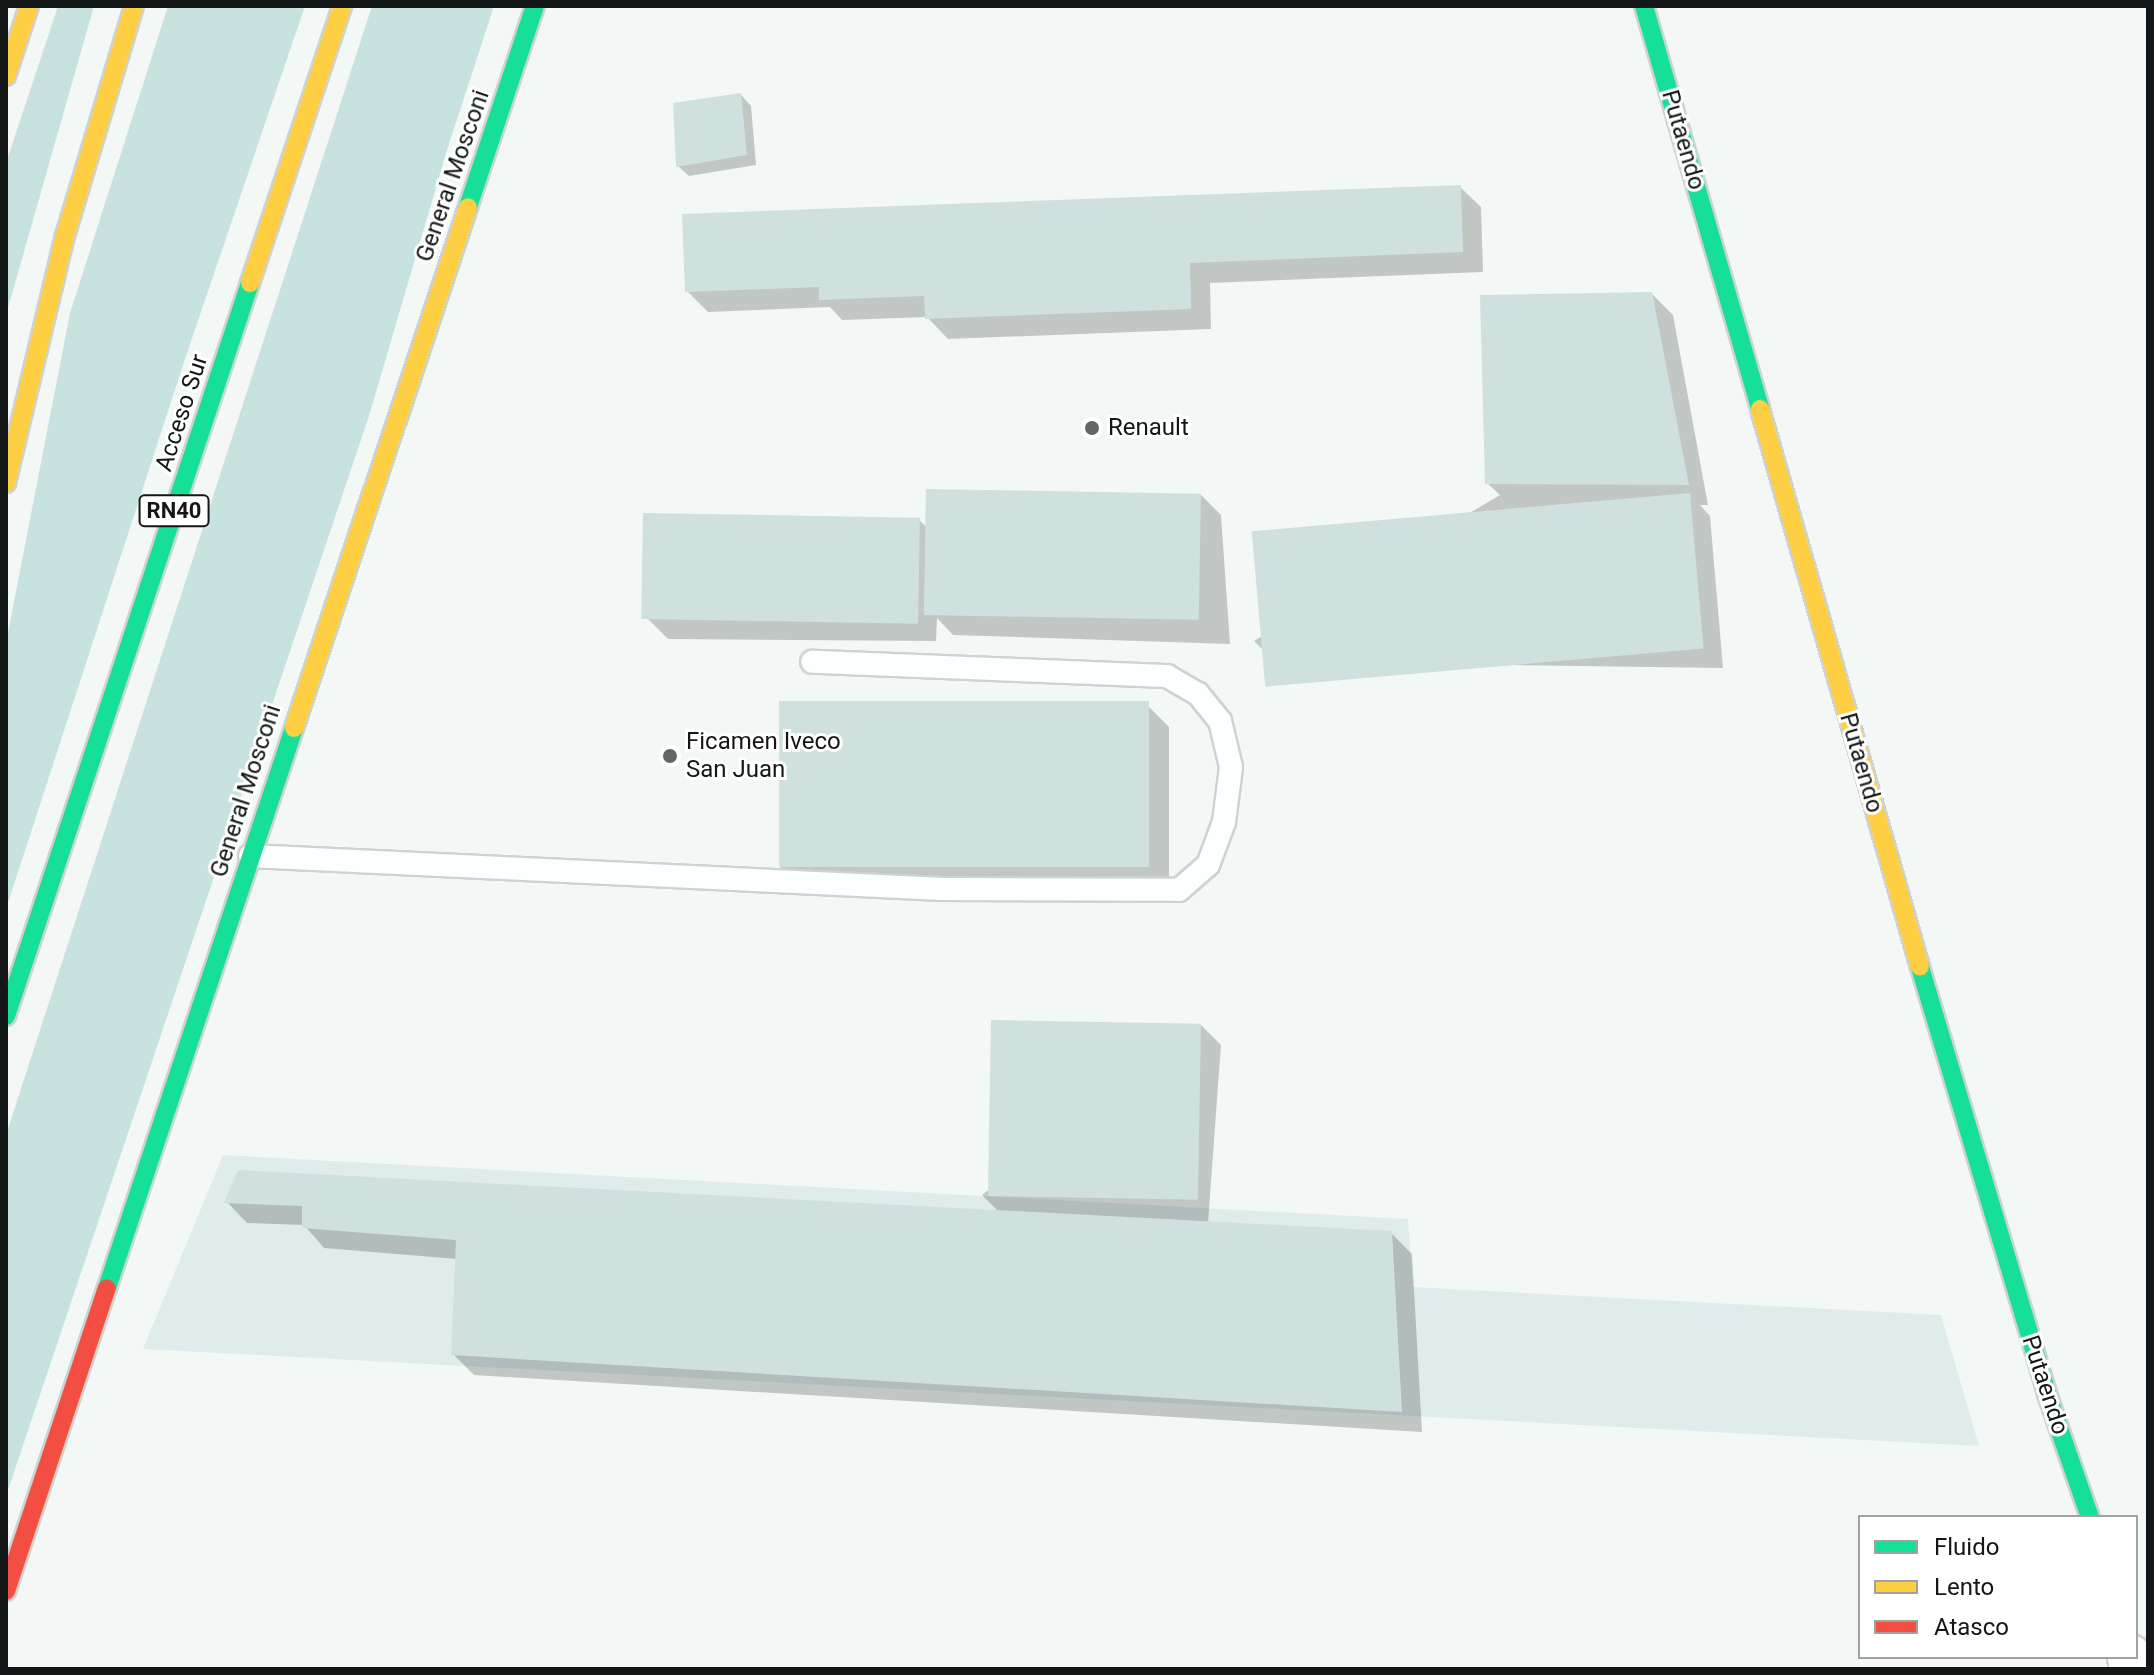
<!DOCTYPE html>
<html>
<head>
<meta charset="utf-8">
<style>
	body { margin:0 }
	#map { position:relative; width:2154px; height:1675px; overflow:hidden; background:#f3f8f7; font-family:Roboto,sans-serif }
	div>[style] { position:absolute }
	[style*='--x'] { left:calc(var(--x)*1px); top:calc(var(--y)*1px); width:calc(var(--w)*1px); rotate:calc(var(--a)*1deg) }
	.built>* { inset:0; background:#e0eceb }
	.green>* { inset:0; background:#c8e2df }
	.shadow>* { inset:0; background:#0003 }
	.building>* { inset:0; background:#d0e0de; transform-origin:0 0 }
	.roads { filter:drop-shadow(2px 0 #ced2d1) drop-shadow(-2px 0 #ced2d1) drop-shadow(0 2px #ced2d1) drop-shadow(0 -2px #ced2d1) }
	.lane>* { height:22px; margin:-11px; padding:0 11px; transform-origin:11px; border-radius:11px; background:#fdfefe }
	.street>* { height:44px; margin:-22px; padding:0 22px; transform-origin:22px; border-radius:22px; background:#fdfefe }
	.fast>* { height:18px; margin:-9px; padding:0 9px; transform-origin:9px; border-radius:9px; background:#16e098 }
	.slow>* { height:18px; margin:-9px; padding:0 9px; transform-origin:9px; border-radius:9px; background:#ffcf43 }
	.jam>* { height:18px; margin:-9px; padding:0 9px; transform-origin:9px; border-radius:9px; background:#f24e42 }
	.dots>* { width:22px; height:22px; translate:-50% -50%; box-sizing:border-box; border:4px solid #fff; border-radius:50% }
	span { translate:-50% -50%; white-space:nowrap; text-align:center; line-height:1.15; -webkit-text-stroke:6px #fff; paint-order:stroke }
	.shield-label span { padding:2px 6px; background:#fff; border:2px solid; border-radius:6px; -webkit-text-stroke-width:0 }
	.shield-label { font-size:22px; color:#141717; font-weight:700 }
	.street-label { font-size:24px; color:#141717 }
	.poi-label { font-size:24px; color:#141717 }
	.left { translate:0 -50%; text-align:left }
	.frame { position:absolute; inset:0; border:8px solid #141717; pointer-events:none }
	.legend { position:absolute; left:1858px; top:1515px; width:280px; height:144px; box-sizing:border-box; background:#fff; border:2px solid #a1a2a2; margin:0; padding:10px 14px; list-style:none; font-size:24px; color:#141717 }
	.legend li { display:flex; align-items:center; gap:16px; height:40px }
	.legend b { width:40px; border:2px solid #a1a2a2 }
</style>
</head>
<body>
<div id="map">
	<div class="built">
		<i style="clip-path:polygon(223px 1155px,1408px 1219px,1413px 1287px,1941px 1315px,1979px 1446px,143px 1349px)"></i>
	</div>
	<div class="green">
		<i style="clip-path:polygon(58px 6px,94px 6px,6px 315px,6px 163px)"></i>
		<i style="clip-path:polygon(168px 6px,305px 6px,185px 359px,6px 909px,6px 643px,70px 313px)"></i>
		<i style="clip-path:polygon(372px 6px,494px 6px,447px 150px,369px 416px,6px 1496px,6px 1135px)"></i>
	</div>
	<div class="shadow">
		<i style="clip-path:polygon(741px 95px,751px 106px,756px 165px,689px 176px,678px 166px)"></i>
		<i style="clip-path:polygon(1460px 187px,1481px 207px,1483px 272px,1210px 283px,1211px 329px,948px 339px,927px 317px,842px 320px,830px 307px,708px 312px,687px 291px)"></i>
		<i style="clip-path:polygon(1652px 294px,1673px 315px,1708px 505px,1700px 505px,1710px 516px,1723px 668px,1275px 662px,1254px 641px,1500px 495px,1487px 483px)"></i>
		<i style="clip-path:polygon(1200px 494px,1221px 515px,1230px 644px,953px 635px,937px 618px,936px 641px,668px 639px,647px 618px,919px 520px,930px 530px)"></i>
		<i style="clip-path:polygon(1148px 706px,1169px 727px,1169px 895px,800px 887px,779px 866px)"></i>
		<i style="clip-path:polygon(1200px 1024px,1221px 1045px,1208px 1223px,1391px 1233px,1412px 1254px,1422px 1432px,474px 1375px,453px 1354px,457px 1259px,324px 1248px,304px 1225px,247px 1223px,227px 1202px,999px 1212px,982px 1195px)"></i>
	</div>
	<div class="building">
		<i style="clip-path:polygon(741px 93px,747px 155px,676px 167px,673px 103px)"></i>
		<i style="clip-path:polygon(1461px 185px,1463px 252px,1190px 263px,1191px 309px,925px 319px,924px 296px,819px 300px,819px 287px,685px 292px,682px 214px)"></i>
		<i style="clip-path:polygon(1652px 292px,1689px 485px,1485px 484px,1480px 295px)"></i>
		<i style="left:926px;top:489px;width:275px;height:126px;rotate:1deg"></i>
		<i style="left:1690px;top:493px;width:156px;height:440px;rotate:85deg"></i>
		<i style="left:643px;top:513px;width:277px;height:106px;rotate:1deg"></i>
		<i style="left:779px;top:701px;width:370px;height:166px"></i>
		<i style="left:991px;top:1020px;width:210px;height:176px;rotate:1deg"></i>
		<i style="clip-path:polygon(238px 1170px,1392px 1231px,1402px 1412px,451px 1355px,456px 1240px,302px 1228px,302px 1206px,224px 1203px)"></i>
	</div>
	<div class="roads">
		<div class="lane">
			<i style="--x:250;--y:856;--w:693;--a:2.73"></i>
			<i style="--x:942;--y:889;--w:237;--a:0.2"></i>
			<i style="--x:1179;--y:890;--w:38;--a:-41"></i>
			<i style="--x:1208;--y:865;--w:46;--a:-69.6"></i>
			<i style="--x:1224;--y:822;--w:55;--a:-82.7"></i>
			<i style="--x:1231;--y:767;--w:47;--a:-103.4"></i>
			<i style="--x:1220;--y:721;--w:35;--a:-129"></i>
			<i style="--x:1198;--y:694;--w:36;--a:-150"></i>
			<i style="--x:1167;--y:676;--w:355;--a:-177.7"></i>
		</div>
		<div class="street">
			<i style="--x:2130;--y:1657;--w:12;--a:81"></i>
		</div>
		<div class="fast">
			<i style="--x:1644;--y:6;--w:419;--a:73.9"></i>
			<i style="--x:468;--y:207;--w:212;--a:-71.6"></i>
			<i style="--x:1920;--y:967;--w:442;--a:73.4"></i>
			<i style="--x:2046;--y:1391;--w:133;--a:70.8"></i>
			<i style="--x:6;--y:1016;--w:773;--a:-71.59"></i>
			<i style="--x:107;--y:1288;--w:590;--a:-71.53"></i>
		</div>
		<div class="slow">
			<i style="--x:6;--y:76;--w:74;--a:-71.8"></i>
			<i style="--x:250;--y:283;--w:292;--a:-71.6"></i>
			<i style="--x:1760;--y:409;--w:580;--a:74"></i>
			<i style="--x:6;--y:483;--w:254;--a:-76.6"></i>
			<i style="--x:65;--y:236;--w:240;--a:-73.3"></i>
			<i style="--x:294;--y:728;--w:549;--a:-71.53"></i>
		</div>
		<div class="jam">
			<i style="--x:6;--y:1591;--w:319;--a:-71.6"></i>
		</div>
	</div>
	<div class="dots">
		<i style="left:1092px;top:428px;background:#626665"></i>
		<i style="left:670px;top:756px;background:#626665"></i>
	</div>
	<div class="shield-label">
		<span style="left:174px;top:511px">RN40</span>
	</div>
	<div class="street-label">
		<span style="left:1683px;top:140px;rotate:74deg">Putaendo</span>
		<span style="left:453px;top:176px;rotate:-71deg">General Mosconi</span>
		<span style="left:182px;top:413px;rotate:-72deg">Acceso Sur</span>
		<span style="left:1861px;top:763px;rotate:74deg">Putaendo</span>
		<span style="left:246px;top:791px;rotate:-72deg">General Mosconi</span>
		<span style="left:2045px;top:1385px;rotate:72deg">Putaendo</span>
	</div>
	<div class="poi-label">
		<span class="left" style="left:1108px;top:428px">Renault</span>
		<span class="left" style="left:686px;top:756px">Ficamen Iveco<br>San Juan</span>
	</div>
	<div class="frame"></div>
	<ul class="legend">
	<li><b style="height:10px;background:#16e098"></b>Fluido</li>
	<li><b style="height:10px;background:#ffcf43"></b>Lento</li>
	<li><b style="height:10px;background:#f24e42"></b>Atasco</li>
	</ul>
</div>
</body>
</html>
